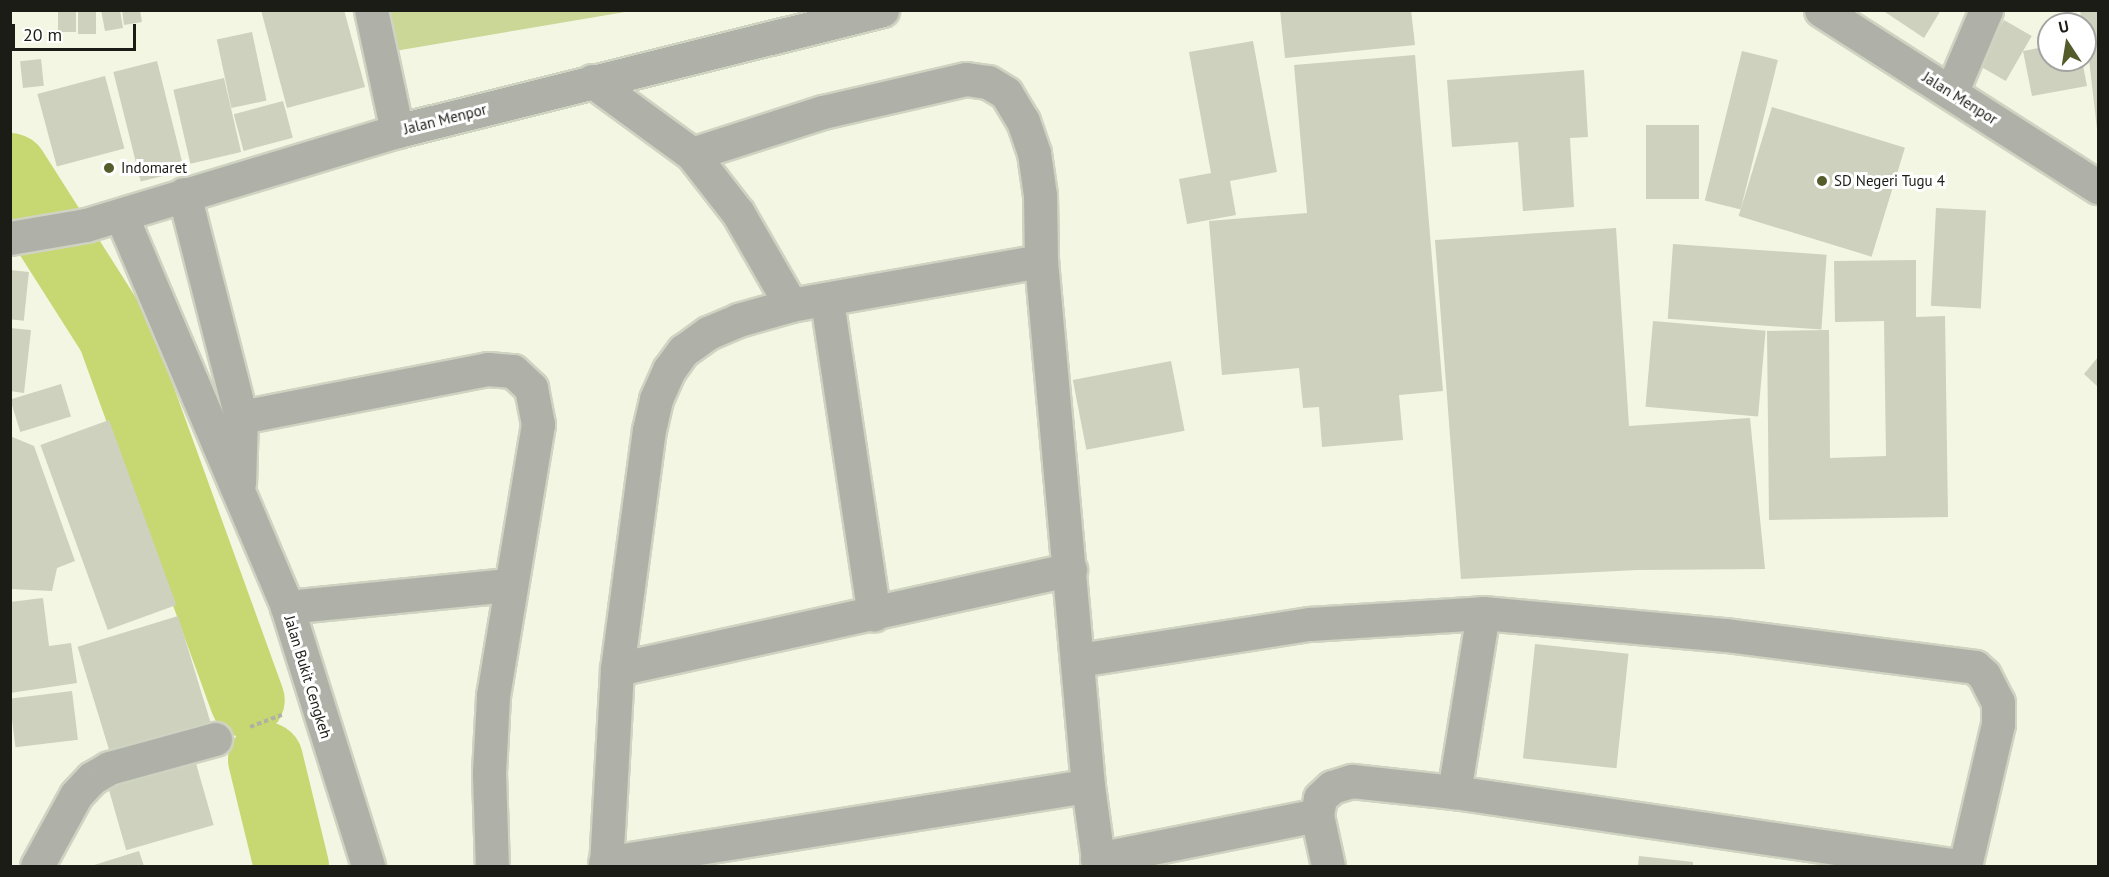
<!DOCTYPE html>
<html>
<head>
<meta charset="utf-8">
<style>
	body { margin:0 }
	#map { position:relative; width:2109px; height:877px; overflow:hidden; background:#f2f6e2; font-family:"PT Sans",sans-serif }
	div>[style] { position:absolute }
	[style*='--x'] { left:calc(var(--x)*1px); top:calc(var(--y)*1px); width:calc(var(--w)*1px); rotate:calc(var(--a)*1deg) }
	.green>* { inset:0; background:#cad796 }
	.river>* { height:75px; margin:-37.5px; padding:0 37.5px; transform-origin:37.5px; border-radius:37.5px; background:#c7d872 }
	.building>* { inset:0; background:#cdd1be; transform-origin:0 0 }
	.path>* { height:4px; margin-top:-2px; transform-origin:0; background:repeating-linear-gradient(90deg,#afb2a2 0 4.5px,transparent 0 7.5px) }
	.roads { filter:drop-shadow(2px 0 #cfd3c1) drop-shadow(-2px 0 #cfd3c1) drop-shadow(0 2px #cfd3c1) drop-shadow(0 -2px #cfd3c1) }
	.minor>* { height:33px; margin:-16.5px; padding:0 16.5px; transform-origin:16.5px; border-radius:16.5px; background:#afb1a9 }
	.tertiary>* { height:33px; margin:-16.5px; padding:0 16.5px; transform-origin:16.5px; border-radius:16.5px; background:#afb1a9 }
	.dots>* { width:16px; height:16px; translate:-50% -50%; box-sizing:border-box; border:3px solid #fff; border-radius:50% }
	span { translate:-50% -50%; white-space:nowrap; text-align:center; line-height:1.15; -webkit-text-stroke:6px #fff; paint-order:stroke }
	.street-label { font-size:15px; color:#1a1c15 }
	.poi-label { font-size:15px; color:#1a1c15 }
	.left { translate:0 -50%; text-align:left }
	.frame { position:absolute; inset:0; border:12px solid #1a1c15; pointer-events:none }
	.north { position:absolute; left:2037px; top:12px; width:60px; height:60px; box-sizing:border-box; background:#fff; border:2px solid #a3a4a1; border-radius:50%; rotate:348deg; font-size:16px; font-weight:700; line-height:24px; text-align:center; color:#1a1c15 }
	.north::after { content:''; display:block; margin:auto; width:21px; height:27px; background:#545c2b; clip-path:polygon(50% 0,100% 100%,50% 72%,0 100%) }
	.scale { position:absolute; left:12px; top:24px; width:124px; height:27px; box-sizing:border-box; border:3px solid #1a1c15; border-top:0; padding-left:8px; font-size:18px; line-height:21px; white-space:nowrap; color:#1a1c15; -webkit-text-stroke:4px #fff; paint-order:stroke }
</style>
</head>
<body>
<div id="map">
	<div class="green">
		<i style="clip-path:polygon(386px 10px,631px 11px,389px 52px)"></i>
	</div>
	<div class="river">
		<i style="--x:10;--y:170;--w:193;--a:57.5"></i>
		<i style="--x:114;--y:333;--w:390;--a:70.1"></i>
		<i style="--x:265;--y:759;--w:110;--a:76.3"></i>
	</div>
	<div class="building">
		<i style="left:58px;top:10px;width:18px;height:22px"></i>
		<i style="left:78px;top:10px;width:18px;height:24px"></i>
		<i style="clip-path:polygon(101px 10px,120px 10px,123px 28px,105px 31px)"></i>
		<i style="clip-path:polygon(122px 10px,140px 10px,142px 22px,124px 25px)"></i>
		<i style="clip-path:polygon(261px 10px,344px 10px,365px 87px,287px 108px)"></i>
		<i style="clip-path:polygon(1280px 10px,1411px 10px,1415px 45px,1285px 58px)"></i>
		<i style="clip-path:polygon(1882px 10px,1941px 10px,1924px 38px)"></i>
		<i style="clip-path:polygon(2080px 10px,2098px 10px,2098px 138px,2085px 24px,2082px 24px)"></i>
		<i style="left:2004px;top:20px;width:32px;height:52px;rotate:30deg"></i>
		<i style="left:252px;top:32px;width:70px;height:36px;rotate:78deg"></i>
		<i style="clip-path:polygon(1253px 41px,1277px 172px,1230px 181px,1236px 215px,1187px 224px,1179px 179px,1211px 173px,1189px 52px)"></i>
		<i style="clip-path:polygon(2049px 46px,2049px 60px,2082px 60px,2087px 86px,2032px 96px,2023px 51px)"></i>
		<i style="left:1742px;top:51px;width:37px;height:154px;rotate:14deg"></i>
		<i style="clip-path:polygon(1415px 55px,1443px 391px,1399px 395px,1403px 440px,1322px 447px,1319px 407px,1303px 408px,1299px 368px,1222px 375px,1209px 221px,1307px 213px,1294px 65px)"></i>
		<i style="left:41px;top:59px;width:27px;height:21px;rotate:84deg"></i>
		<i style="left:157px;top:61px;width:113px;height:45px;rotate:76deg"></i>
		<i style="clip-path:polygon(1584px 70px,1588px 137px,1570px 138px,1574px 207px,1523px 211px,1518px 142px,1452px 147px,1447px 80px)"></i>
		<i style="left:105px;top:76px;width:75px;height:70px;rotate:75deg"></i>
		<i style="left:224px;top:78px;width:76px;height:52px;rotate:77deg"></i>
		<i style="left:283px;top:101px;width:38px;height:51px;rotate:75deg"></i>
		<i style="left:1772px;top:107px;width:139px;height:114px;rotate:17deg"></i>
		<i style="left:1699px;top:125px;width:74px;height:53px;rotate:90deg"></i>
		<i style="left:1936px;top:208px;width:50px;height:98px;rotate:3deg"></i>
		<i style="clip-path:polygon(1616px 228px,1629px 426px,1750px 418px,1765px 569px,1637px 570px,1461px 579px,1435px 240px)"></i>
		<i style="left:1673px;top:244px;width:154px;height:75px;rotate:4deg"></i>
		<i style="clip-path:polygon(1916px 260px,1916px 317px,1945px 316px,1948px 517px,1769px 520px,1767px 331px,1829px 330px,1830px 458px,1886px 456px,1884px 321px,1835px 322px,1834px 261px)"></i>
		<i style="left:10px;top:270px;width:19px;height:49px;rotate:6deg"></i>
		<i style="left:1653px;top:321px;width:113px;height:86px;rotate:5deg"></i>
		<i style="clip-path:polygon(10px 328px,31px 330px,24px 393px,10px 391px)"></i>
		<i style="clip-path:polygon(2098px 357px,2098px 387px,2084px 374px)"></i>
		<i style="left:1171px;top:361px;width:71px;height:100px;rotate:79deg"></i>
		<i style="left:61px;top:384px;width:34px;height:53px;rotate:73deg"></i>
		<i style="left:109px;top:420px;width:197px;height:73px;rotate:70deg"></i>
		<i style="clip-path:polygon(10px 436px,34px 446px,75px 561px,57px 568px,52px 591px,10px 589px)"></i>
		<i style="clip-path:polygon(43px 598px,49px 646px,71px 643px,77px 683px,10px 693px,10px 602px)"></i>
		<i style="left:178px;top:616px;width:113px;height:105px;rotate:73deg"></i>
		<i style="left:1535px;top:644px;width:94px;height:115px;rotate:6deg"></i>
		<i style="left:72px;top:691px;width:49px;height:63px;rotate:83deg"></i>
		<i style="left:193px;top:753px;width:75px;height:91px;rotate:74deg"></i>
		<i style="clip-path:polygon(139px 851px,144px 866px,91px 866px)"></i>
		<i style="clip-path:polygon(1639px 856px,1693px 862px,1693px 866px,1638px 866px)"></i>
	</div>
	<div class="path">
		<i style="--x:250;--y:727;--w:34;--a:-21"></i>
	</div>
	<div class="roads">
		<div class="minor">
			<i style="--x:371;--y:10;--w:124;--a:77.9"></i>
			<i style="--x:592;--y:81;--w:124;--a:36.1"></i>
			<i style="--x:692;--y:154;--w:75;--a:52.1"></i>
			<i style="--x:738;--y:213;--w:106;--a:60.1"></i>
			<i style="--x:1951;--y:93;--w:90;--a:-67.1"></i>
			<i style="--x:692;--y:154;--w:138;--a:-17.8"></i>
			<i style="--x:823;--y:112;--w:147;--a:-13"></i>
			<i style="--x:966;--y:79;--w:22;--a:8"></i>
			<i style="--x:988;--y:82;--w:21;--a:31"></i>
			<i style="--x:1006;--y:93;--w:33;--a:59"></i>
			<i style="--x:1023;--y:121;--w:34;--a:71"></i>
			<i style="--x:1034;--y:153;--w:42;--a:81.9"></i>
			<i style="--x:1040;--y:195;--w:66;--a:89.1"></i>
			<i style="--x:1041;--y:261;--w:527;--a:84.88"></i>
			<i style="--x:1088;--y:786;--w:81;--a:82.2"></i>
			<i style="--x:827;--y:301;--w:317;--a:81.5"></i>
			<i style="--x:241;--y:417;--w:252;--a:-11"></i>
			<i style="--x:488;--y:369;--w:25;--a:5"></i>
			<i style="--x:513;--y:371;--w:25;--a:43"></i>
			<i style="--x:531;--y:388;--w:37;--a:79"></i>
			<i style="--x:538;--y:424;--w:276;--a:99.4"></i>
			<i style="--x:493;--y:696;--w:77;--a:93"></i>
			<i style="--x:489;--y:773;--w:93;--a:88.2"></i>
			<i style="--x:287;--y:607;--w:223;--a:-5.7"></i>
			<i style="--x:1079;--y:660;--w:234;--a:-8.9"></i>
			<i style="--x:1310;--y:624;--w:173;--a:-3.6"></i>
			<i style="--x:1483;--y:613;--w:244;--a:5.2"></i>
			<i style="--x:1726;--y:635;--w:251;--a:7.3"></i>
			<i style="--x:1975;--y:667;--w:12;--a:42"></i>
			<i style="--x:1984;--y:675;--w:30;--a:63"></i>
			<i style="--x:1998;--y:702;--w:22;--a:90"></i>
			<i style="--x:1998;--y:724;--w:146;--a:103.1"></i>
			<i style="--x:617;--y:669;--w:464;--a:-12.4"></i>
			<i style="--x:1454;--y:792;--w:181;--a:-80.8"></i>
			<i style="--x:1097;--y:859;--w:224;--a:-11.3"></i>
			<i style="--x:605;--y:863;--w:489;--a:-9.1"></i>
			<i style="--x:37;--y:866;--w:81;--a:-61.2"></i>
			<i style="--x:76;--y:795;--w:23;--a:-47"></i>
			<i style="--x:92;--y:778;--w:20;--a:-30"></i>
			<i style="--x:109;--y:768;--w:110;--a:-15.3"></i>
			<i style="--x:606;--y:866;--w:197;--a:-86.8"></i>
			<i style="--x:617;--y:669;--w:241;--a:-82.4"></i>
			<i style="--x:649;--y:430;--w:32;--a:-77"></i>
			<i style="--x:656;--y:399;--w:32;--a:-66"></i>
			<i style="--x:669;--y:370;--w:24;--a:-54"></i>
			<i style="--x:683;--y:351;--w:31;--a:-36"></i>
			<i style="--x:708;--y:333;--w:33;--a:-23"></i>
			<i style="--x:738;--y:320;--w:55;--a:-15.8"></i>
			<i style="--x:791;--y:305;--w:254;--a:-10"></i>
			<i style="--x:1328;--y:866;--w:52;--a:-102.2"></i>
			<i style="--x:1317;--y:815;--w:17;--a:-80"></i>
			<i style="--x:1320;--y:798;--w:16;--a:-43"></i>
			<i style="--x:1332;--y:787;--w:21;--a:-17"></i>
			<i style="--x:1352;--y:781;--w:103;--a:6.2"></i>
			<i style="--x:1454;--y:792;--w:510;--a:8.34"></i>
		</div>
		<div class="tertiary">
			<i style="--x:1821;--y:10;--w:329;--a:32.6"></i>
			<i style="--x:184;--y:194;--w:230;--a:75.7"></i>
			<i style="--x:241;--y:417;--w:66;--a:91.7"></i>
			<i style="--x:121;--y:215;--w:426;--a:67"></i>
			<i style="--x:287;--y:607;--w:271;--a:72.6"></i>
			<i style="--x:10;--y:238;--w:77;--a:-9.7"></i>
			<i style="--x:86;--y:225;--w:325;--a:-16.8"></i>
			<i style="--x:397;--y:131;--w:500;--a:-14"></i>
		</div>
	</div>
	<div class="dots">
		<i style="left:109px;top:168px;background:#545c2b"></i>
		<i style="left:1822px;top:181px;background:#545c2b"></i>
	</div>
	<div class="street-label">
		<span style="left:1960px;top:98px;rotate:32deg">Jalan Menpor</span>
		<span style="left:445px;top:119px;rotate:-14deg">Jalan Menpor</span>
		<span style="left:308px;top:677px;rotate:73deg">Jalan Bukit Cengkeh</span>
	</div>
	<div class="poi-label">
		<span class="left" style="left:121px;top:168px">Indomaret</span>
		<span class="left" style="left:1834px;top:181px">SD Negeri Tugu 4</span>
	</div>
	<div class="frame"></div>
	<div class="north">U</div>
	<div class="scale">20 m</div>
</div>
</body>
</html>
